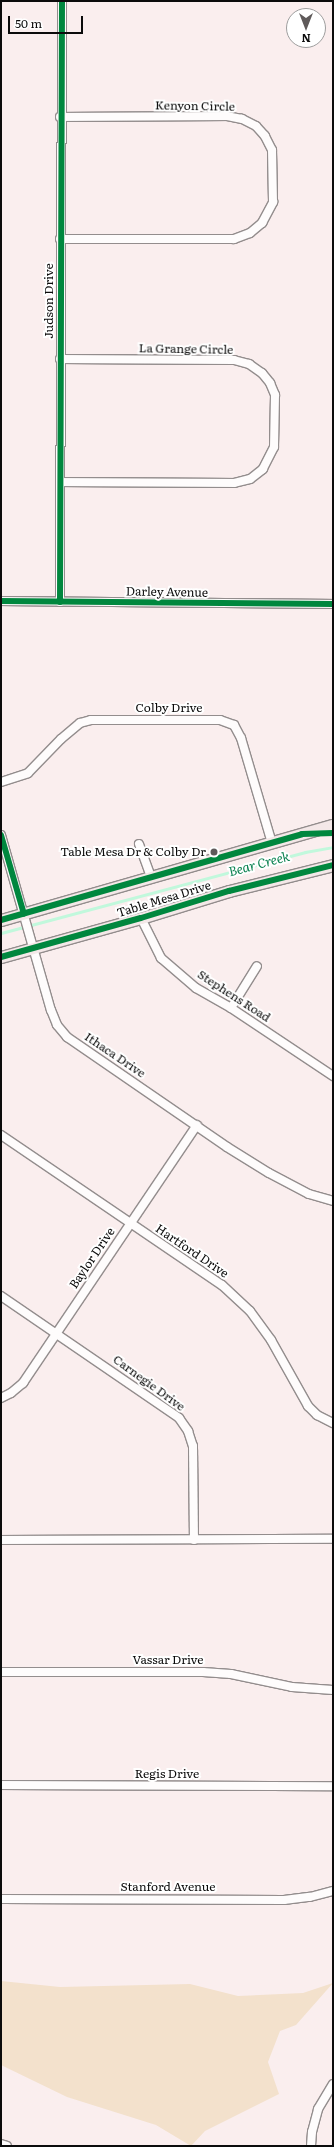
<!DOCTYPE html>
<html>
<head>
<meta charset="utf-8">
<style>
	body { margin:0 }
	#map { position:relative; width:334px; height:2147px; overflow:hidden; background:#faeeee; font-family:Literata,serif }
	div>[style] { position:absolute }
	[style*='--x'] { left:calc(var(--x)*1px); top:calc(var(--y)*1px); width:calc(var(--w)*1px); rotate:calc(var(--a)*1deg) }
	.green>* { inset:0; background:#f3e1cc }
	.stream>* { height:3px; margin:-1.5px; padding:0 1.5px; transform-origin:1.5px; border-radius:1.5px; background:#c1f8dc }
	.roads { filter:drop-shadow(1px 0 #938d8d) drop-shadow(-1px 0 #938d8d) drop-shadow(0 1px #938d8d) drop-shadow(0 -1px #938d8d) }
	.street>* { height:8px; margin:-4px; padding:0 4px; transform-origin:4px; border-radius:4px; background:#fefcfc }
	.secondary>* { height:11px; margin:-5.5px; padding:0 5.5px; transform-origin:5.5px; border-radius:5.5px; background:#f4e8e8 }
	.cycleway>* { height:6px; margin:-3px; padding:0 3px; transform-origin:3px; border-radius:3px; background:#00873e }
	.dots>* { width:11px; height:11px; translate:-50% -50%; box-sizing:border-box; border:2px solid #fff; border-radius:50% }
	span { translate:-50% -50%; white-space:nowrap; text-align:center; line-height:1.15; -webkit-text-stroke:4px #fff; paint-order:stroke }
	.street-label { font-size:12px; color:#0b0b0b }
	.poi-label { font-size:12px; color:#0b0b0b }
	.right { translate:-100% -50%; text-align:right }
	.water-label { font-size:13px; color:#0c8251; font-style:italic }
	.frame { position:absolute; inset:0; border:2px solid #0b0b0b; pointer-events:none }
	.north { position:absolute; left:286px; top:8px; width:40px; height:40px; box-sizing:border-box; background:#fff; border:1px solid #9d9d9d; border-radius:50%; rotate:180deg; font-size:11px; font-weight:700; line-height:16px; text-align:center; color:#0b0b0b }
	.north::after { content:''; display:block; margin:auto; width:14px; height:18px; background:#5f5a5a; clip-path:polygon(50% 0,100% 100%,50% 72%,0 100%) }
	.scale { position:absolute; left:8px; top:16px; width:75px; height:18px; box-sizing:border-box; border:2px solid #0b0b0b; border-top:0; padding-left:5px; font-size:12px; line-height:14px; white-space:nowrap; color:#0b0b0b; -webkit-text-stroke:3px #fff; paint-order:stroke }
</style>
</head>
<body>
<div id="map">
	<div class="green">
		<i style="clip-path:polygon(1px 1981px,60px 1987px,190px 1984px,238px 1996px,303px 1993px,333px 1983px,296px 2025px,280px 2031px,268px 2062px,279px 2094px,205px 2131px,191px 2146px,156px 2125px,67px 2097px,1px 2065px)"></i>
	</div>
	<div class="stream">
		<i style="--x:1;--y:933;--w:315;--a:-14.9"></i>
		<i style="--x:305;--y:852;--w:28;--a:-10"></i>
	</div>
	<div class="roads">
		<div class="street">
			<i style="--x:60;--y:239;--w:174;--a:0"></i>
			<i style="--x:234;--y:239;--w:17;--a:-21"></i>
			<i style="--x:250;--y:233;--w:16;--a:-40"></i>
			<i style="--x:262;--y:223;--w:24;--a:-62"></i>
			<i style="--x:273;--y:202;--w:52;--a:-91.1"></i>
			<i style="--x:272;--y:150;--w:16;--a:-117"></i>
			<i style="--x:265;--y:136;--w:13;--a:-132"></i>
			<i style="--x:256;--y:126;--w:16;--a:-153"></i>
			<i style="--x:242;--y:119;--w:15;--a:-169"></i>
			<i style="--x:227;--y:116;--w:167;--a:179.7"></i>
			<i style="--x:60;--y:359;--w:174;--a:0.3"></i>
			<i style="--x:234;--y:360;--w:16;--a:15"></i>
			<i style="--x:249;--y:364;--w:16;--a:35"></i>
			<i style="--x:262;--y:373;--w:13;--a:51"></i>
			<i style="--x:270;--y:383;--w:13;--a:67"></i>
			<i style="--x:275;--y:395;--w:52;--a:91.1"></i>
			<i style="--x:274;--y:447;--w:25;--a:117"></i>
			<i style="--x:263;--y:469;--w:16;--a:142"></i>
			<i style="--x:250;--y:479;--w:16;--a:166"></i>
			<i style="--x:234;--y:483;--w:174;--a:-179.7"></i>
			<i style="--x:1;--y:601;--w:332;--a:0.5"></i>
			<i style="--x:60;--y:602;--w:601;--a:-89.81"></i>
			<i style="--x:1;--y:782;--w:28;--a:-18"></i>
			<i style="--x:28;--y:773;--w:47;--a:-45.9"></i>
			<i style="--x:61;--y:739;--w:25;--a:-40"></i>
			<i style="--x:80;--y:723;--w:11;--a:-15"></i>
			<i style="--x:91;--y:720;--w:129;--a:0"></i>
			<i style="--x:220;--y:720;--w:15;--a:20"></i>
			<i style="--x:234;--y:725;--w:15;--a:62"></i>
			<i style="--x:241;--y:738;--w:109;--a:73.6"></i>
			<i style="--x:1;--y:835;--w:182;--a:74.1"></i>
			<i style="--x:51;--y:1010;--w:16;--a:68"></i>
			<i style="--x:57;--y:1025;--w:16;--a:50"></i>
			<i style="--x:67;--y:1037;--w:194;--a:34.5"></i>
			<i style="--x:227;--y:1147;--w:49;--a:31.8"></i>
			<i style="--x:269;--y:1173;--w:45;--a:27.7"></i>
			<i style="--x:309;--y:1194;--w:25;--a:16"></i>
			<i style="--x:139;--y:844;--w:35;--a:70"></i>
			<i style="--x:141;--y:918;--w:45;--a:63.4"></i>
			<i style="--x:161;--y:958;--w:46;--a:40.6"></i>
			<i style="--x:196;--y:988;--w:40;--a:29.7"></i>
			<i style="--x:231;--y:1008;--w:123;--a:33.7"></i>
			<i style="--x:231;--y:1008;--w:49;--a:-58.2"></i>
			<i style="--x:1;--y:1135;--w:267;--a:34.2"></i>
			<i style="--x:222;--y:1285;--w:38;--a:43"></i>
			<i style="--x:250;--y:1311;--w:36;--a:54"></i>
			<i style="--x:271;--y:1340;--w:76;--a:60.7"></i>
			<i style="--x:308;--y:1406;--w:13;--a:45"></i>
			<i style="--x:317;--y:1415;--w:18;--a:27"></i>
			<i style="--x:1;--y:1296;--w:216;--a:34.4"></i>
			<i style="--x:179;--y:1418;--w:16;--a:55"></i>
			<i style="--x:188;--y:1431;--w:16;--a:72"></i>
			<i style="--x:193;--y:1446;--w:94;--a:89.4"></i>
			<i style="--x:1;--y:1398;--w:11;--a:-27"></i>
			<i style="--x:11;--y:1393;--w:16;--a:-40"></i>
			<i style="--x:23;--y:1383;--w:311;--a:-56"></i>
			<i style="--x:1;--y:1540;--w:332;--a:-0.2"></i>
			<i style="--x:1;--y:1672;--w:202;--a:0"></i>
			<i style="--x:203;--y:1672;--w:28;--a:4"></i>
			<i style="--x:231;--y:1674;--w:62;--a:12"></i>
			<i style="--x:292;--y:1687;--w:41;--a:4.2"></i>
			<i style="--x:1;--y:1785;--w:332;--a:0.2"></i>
			<i style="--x:1;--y:1899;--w:283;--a:0.2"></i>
			<i style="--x:284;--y:1900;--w:26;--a:-7"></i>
			<i style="--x:310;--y:1897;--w:24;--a:-15"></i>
			<i style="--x:1;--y:2144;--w:6;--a:18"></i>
			<i style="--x:311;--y:2146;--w:14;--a:-86"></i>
			<i style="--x:312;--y:2132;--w:24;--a:-75"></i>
			<i style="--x:318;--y:2109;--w:29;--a:-59"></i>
		</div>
		<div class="secondary">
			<i style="--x:1;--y:920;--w:345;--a:-16"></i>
			<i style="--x:1;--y:957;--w:145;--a:-15.6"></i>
			<i style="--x:141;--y:918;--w:92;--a:-17.1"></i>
			<i style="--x:229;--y:891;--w:107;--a:-14"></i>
		</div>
	</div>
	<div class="cycleway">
		<i style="--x:1;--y:601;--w:332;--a:0.5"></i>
		<i style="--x:60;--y:602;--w:601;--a:-89.81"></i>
		<i style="--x:1;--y:835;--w:82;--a:73.8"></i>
		<i style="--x:1;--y:920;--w:313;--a:-15.9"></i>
		<i style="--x:302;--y:834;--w:31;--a:-2"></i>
		<i style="--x:1;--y:957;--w:145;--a:-15.6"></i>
		<i style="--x:141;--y:918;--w:92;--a:-17.1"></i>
		<i style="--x:229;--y:891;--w:107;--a:-14"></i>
	</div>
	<div class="dots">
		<i style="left:214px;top:852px;background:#5f5a5a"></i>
	</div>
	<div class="street-label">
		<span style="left:195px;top:106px;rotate:1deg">Kenyon Circle</span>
		<span style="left:49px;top:301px;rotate:-90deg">Judson Drive</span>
		<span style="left:186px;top:349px;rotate:1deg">La Grange Circle</span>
		<span style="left:167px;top:592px;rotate:1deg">Darley Avenue</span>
		<span style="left:169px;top:708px">Colby Drive</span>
		<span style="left:164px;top:899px;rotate:-17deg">Table Mesa Drive</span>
		<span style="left:234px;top:996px;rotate:33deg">Stephens Road</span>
		<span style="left:115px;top:1055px;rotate:34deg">Ithaca Drive</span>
		<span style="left:192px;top:1251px;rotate:34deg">Hartford Drive</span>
		<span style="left:92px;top:1258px;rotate:-56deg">Baylor Drive</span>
		<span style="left:149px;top:1383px;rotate:36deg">Carnegie Drive</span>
		<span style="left:168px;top:1660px">Vassar Drive</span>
		<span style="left:167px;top:1774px">Regis Drive</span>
		<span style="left:168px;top:1887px">Stanford Avenue</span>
	</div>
	<div class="poi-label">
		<span class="right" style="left:206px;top:852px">Table Mesa Dr &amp; Colby Dr</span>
	</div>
	<div class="water-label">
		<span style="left:259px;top:864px;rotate:-15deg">Bear Creek</span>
	</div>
	<div class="frame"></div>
	<div class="north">N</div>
	<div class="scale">50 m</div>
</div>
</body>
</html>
